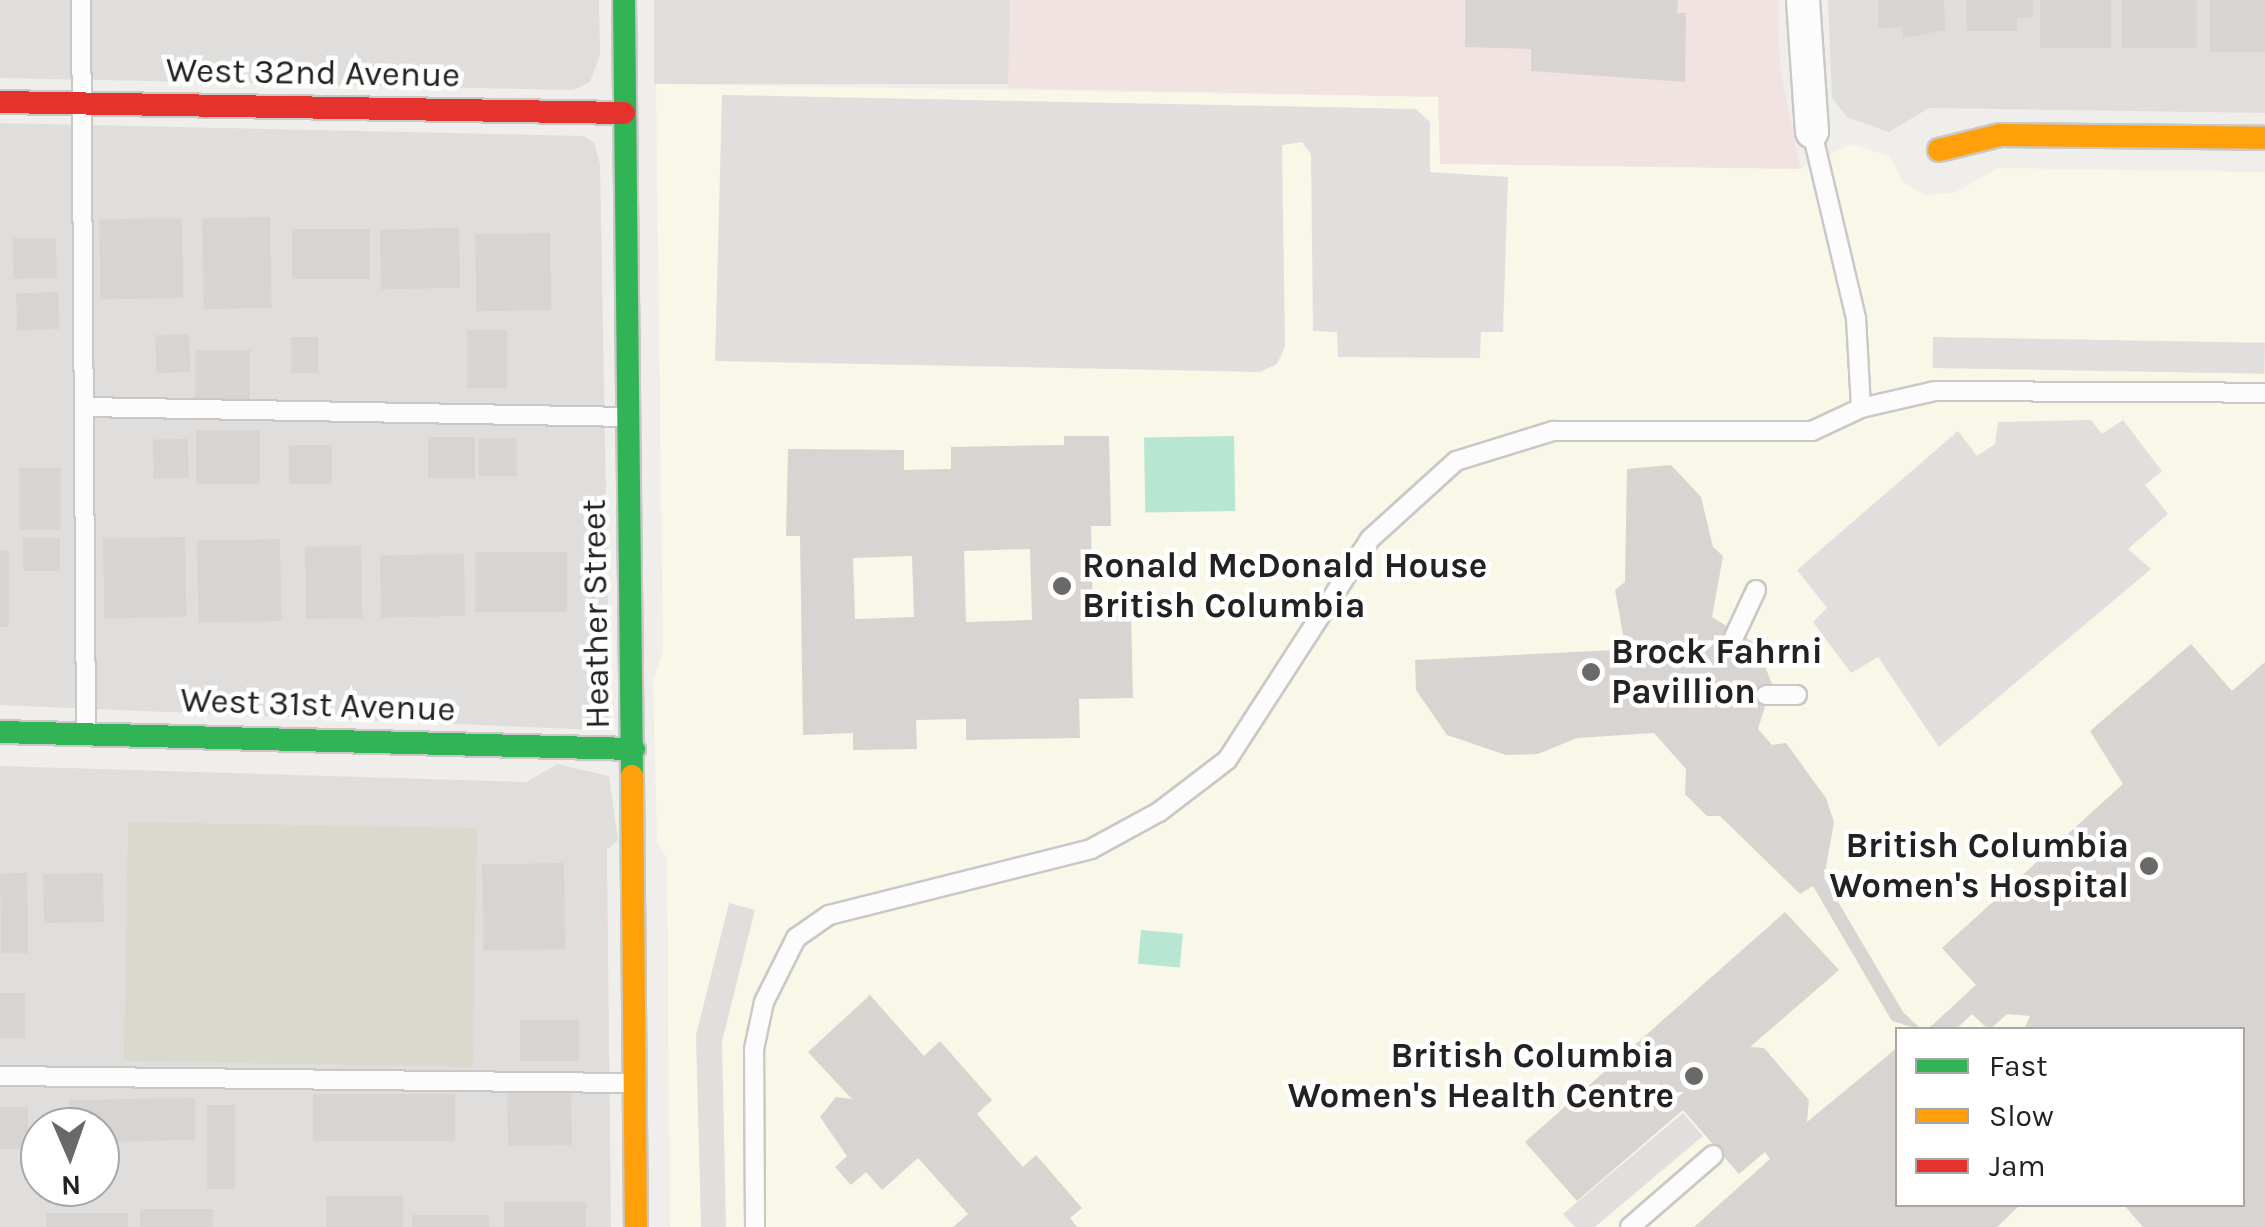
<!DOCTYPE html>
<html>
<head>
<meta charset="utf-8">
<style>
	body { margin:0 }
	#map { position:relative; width:2265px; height:1227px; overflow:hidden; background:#f0eeeb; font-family:Karla,sans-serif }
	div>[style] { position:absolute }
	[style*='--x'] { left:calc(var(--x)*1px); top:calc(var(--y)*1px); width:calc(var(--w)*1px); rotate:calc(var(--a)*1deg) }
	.residential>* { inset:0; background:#dfdedc; transform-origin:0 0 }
	.commercial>* { inset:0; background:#f1e3e1 }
	.education>* { inset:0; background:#f8f7e8 }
	.construction>* { inset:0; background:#d9d9cd; transform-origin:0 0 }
	.pitch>* { inset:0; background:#b7e6d2; transform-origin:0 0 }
	.parking>* { inset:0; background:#e0dfde; transform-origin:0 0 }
	.building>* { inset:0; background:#d7d4d2; transform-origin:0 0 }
	.roads { filter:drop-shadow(2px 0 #c9c8c7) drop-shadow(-2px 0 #c9c8c7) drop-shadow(0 2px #c9c8c7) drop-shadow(0 -2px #c9c8c7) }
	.lane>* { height:18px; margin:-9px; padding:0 9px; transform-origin:9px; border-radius:9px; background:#fdfcfc }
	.street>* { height:32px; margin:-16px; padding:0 16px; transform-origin:16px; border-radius:16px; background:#fdfcfc }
	.fast>* { height:22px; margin:-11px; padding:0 11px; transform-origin:11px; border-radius:11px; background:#30b455 }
	.slow>* { height:22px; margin:-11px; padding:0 11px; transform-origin:11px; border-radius:11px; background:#ff9f0a }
	.jam>* { height:22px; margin:-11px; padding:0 11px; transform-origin:11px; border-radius:11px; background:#e5322d }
	.dots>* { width:28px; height:28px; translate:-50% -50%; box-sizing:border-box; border:5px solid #fff; border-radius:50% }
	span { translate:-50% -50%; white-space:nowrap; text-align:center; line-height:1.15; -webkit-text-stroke:9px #fff; paint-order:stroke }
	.street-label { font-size:35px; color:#222 }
	.poi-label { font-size:35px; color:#222; font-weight:700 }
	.left { translate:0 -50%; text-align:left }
	.right { translate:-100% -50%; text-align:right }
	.legend { position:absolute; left:1895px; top:1027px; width:350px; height:180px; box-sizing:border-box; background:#fff; border:2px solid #a7a7a7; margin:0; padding:12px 18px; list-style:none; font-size:30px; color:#222 }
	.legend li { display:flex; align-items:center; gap:20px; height:50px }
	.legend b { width:50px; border:2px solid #a7a7a7 }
	.north { position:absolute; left:20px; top:1107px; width:100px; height:100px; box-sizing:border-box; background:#fff; border:2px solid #a7a7a7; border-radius:50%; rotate:178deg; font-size:28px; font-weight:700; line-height:40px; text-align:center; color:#222 }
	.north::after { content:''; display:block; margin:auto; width:35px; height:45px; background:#6a6968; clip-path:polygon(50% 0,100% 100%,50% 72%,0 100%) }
</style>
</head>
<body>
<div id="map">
	<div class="residential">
		<i style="clip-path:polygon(0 0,599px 0,600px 55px,590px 82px,573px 90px,0 78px)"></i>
		<i style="left:654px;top:0;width:356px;height:84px"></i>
		<i style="clip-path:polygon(1828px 0,2265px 0,2265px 113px,1929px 108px,1889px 132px,1847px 117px,1832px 98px)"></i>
		<i style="clip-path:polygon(0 123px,584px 136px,594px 143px,600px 164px,610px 720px,600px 730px,0 705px)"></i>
		<i style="clip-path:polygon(evenodd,557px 764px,609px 776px,618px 840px,607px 850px,611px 1227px,0 1227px,0 766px,527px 782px,557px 764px,40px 1127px,100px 1127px,100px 1187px,40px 1187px,40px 1127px)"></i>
	</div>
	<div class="commercial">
		<i style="clip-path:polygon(1010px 0,1778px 0,1780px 67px,1800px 169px,1440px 164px,1437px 97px,1008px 88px)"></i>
	</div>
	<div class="education">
		<i style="clip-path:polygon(evenodd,656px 84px,1438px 97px,1440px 164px,1800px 169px,1851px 144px,1890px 156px,1903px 183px,1926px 195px,1956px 192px,1998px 168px,2265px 172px,2265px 1227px,670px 1227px,667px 858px,657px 842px,653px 682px,663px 651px,656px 84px,1898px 1030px,2242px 1030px,2242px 1204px,1898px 1204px,1898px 1030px)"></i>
	</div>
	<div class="construction">
		<i style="left:128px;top:822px;width:349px;height:239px;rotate:1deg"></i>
	</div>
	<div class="pitch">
		<i style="left:1234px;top:436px;width:75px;height:90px;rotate:89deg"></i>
		<i style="left:1141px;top:930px;width:42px;height:34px;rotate:5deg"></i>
	</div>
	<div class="parking">
		<i style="left:779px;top:0;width:151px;height:60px"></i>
		<i style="clip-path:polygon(722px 95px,1416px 109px,1430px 122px,1430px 172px,1508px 177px,1503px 332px,1481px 332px,1480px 358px,1338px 357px,1337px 332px,1313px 331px,1311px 154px,1302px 142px,1282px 145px,1285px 347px,1277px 364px,1260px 372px,715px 361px)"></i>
		<i style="left:1933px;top:337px;width:332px;height:31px;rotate:1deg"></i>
		<i style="clip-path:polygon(2091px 420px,2102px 434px,2123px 420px,2162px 471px,2145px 485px,2168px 514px,2128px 549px,2151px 569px,1939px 747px,1878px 657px,1851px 673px,1813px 622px,1827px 608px,1797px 570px,1958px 431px,1977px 456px,1995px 444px,1998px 422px)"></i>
		<i style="clip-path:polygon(729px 903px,755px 910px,722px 1042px,726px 1227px,701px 1227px,696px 1035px)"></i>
		<i style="clip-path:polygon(1683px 1113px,1703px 1136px,1595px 1227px,1575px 1227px,1563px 1214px)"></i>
	</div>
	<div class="building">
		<i style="clip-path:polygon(1465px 0,1678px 0,1677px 13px,1686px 13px,1685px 82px,1531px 71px,1531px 49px,1465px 47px)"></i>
		<i style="clip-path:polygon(1878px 0,1944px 0,1945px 30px,1903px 38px,1903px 27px,1878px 28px)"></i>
		<i style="clip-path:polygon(1966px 0,2033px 0,2033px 18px,2017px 18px,2017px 31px,1967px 31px)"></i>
		<i style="left:2040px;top:0;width:71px;height:48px"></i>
		<i style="left:2122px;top:0;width:75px;height:48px"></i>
		<i style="left:2210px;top:0;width:55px;height:52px"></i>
		<i style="left:270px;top:217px;width:91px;height:68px;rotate:89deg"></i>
		<i style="left:182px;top:218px;width:80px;height:83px;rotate:89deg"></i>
		<i style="left:459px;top:228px;width:60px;height:79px;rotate:89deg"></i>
		<i style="left:370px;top:229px;width:50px;height:78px;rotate:90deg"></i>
		<i style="left:550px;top:233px;width:77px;height:75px;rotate:89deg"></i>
		<i style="left:56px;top:238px;width:40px;height:43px;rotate:89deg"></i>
		<i style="left:58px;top:292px;width:37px;height:42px;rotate:88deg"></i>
		<i style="left:467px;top:330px;width:40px;height:58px"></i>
		<i style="left:189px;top:334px;width:38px;height:34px;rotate:88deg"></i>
		<i style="left:318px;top:337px;width:36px;height:27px;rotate:90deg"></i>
		<i style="left:250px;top:350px;width:49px;height:55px;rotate:90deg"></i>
		<i style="left:260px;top:430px;width:54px;height:64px;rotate:90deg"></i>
		<i style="clip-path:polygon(evenodd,1064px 436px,1109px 436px,1111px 526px,1091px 526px,1093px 616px,1131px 615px,1133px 698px,1079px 699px,1080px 738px,966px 740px,966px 719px,916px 720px,917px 749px,853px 750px,853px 733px,803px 735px,800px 536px,786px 536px,788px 449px,904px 450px,904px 470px,951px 469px,951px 447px,1064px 445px,1064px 436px,1030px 549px,1032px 620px,966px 622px,964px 551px,1030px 549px,1064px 436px,912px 556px,914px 617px,855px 619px,853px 558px,912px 556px)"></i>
		<i style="left:475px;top:437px;width:41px;height:47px;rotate:90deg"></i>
		<i style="left:479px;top:438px;width:38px;height:38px"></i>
		<i style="left:188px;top:439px;width:39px;height:35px;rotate:89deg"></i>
		<i style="left:332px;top:445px;width:39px;height:43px;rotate:90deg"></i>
		<i style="clip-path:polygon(1671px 465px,1701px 497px,1713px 547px,1723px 556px,1712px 617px,1756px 644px,1772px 684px,1758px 729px,1772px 745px,1786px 743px,1826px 798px,1834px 822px,1824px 878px,1903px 1012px,1922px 1030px,1892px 1021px,1813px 886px,1800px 894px,1720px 816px,1707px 816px,1685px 794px,1686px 769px,1654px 733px,1577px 738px,1538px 754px,1506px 755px,1447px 735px,1416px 690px,1415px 660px,1614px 650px,1624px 640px,1615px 590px,1625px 582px,1627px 469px)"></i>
		<i style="left:19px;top:468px;width:42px;height:62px"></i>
		<i style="left:185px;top:537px;width:80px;height:82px;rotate:89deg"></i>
		<i style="left:23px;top:538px;width:37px;height:33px"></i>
		<i style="left:280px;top:539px;width:82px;height:83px;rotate:89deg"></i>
		<i style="left:361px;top:546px;width:72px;height:56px;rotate:89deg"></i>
		<i style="left:0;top:550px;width:9px;height:77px"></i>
		<i style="left:567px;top:552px;width:60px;height:92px;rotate:90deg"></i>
		<i style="left:464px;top:554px;width:62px;height:84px;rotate:89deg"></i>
		<i style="clip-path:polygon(2191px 644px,2232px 691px,2265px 662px,2265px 1227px,2143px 1227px,2123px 1204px,2242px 1204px,2242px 1030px,2024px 1030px,2030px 1016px,2007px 1014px,1989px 1030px,1972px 1014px,1955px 1030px,1930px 1027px,1976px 985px,1942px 948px,2123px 784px,2090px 731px)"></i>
		<i style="left:564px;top:863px;width:86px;height:82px;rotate:89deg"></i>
		<i style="left:27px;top:873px;width:80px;height:27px;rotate:89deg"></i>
		<i style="left:103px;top:873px;width:49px;height:60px;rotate:89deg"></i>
		<i style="clip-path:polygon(1785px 912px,1839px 970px,1750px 1047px,1764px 1048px,1809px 1100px,1807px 1122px,1898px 1047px,1898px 1204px,2021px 1204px,1997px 1227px,1694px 1227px,1770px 1159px,1765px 1152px,1739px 1174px,1683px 1110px,1577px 1201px,1525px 1142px)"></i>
		<i style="left:0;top:993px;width:25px;height:45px"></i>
		<i style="clip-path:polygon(870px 995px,924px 1056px,940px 1041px,992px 1100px,977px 1114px,1023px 1167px,1036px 1155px,1082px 1208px,1070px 1218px,1077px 1227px,953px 1227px,968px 1214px,918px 1158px,882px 1190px,866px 1172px,851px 1185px,835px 1167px,847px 1156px,820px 1117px,836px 1097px,852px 1099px,808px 1052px)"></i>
		<i style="left:579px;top:1020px;width:41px;height:59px;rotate:90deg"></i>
		<i style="left:571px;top:1091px;width:54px;height:64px;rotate:89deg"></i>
		<i style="left:455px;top:1094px;width:47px;height:142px;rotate:90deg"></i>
		<i style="clip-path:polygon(195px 1098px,195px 1140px,100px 1142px,100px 1127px,70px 1127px,69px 1100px)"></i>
		<i style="left:235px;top:1105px;width:84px;height:28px;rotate:90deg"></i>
		<i style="left:0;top:1107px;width:28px;height:42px"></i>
		<i style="left:403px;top:1196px;width:31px;height:77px;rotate:90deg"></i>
		<i style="left:586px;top:1202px;width:25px;height:82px;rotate:90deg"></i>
		<i style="left:140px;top:1209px;width:73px;height:18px"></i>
		<i style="left:128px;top:1213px;width:14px;height:82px;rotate:90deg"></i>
		<i style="left:489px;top:1215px;width:12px;height:77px;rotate:90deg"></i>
	</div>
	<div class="roads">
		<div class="lane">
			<i style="--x:81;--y:0;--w:733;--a:89.61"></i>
			<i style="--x:1812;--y:132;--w:191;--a:76.7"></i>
			<i style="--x:1856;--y:318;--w:90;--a:86.8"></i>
			<i style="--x:84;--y:407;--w:544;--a:1.05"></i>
			<i style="--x:1734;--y:637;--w:52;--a:-64.9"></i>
			<i style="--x:1766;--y:695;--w:31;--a:0"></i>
			<i style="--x:0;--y:1076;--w:631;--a:0.64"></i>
			<i style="--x:755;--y:1227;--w:178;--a:-90.3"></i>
			<i style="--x:754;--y:1049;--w:48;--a:-78"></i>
			<i style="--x:764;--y:1002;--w:72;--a:-63.4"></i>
			<i style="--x:796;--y:938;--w:40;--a:-34.9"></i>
			<i style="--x:829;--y:915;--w:270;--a:-14.1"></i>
			<i style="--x:1091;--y:849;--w:77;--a:-28.6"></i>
			<i style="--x:1159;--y:812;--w:86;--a:-37.4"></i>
			<i style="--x:1227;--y:760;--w:263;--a:-57.1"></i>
			<i style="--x:1370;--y:539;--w:116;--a:-42.2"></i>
			<i style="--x:1456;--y:461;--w:102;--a:-17.2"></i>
			<i style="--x:1553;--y:431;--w:259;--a:0"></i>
			<i style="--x:1812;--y:431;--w:54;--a:-25.1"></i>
			<i style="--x:1861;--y:408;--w:76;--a:-12.9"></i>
			<i style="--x:1935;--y:391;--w:330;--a:0.3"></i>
			<i style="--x:1630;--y:1227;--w:110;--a:-40.9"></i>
		</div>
		<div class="street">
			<i style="--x:1803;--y:0;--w:132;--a:86.1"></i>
		</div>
		<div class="fast">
			<i style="--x:624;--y:0;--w:776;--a:89.41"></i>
			<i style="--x:0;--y:732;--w:634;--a:1.54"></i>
		</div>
		<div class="slow">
			<i style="--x:1939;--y:150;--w:63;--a:-13.8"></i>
			<i style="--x:2000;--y:135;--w:265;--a:0.6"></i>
			<i style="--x:632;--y:776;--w:451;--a:89.5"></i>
		</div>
		<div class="jam">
			<i style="--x:0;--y:102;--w:624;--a:1.01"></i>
		</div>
	</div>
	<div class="dots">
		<i style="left:1062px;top:586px;background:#6a6968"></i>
		<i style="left:1591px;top:672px;background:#6a6968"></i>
		<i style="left:2149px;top:866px;background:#6a6968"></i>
		<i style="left:1694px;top:1076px;background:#6a6968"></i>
	</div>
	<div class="street-label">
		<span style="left:313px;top:73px;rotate:1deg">West 32nd Avenue</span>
		<span style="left:596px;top:614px;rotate:-91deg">Heather Street</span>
		<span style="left:318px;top:705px;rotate:2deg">West 31st Avenue</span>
	</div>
	<div class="poi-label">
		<span class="left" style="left:1082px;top:586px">Ronald McDonald House<br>British Columbia</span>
		<span class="left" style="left:1611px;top:672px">Brock Fahrni<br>Pavillion</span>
		<span class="right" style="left:2129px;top:866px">British Columbia<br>Women's Hospital</span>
		<span class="right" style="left:1674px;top:1076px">British Columbia<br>Women's Health Centre</span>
	</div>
	<ul class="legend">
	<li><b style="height:12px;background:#30b455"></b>Fast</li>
	<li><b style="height:12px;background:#ff9f0a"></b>Slow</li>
	<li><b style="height:12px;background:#e5322d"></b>Jam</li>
	</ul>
	<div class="north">N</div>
</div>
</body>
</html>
